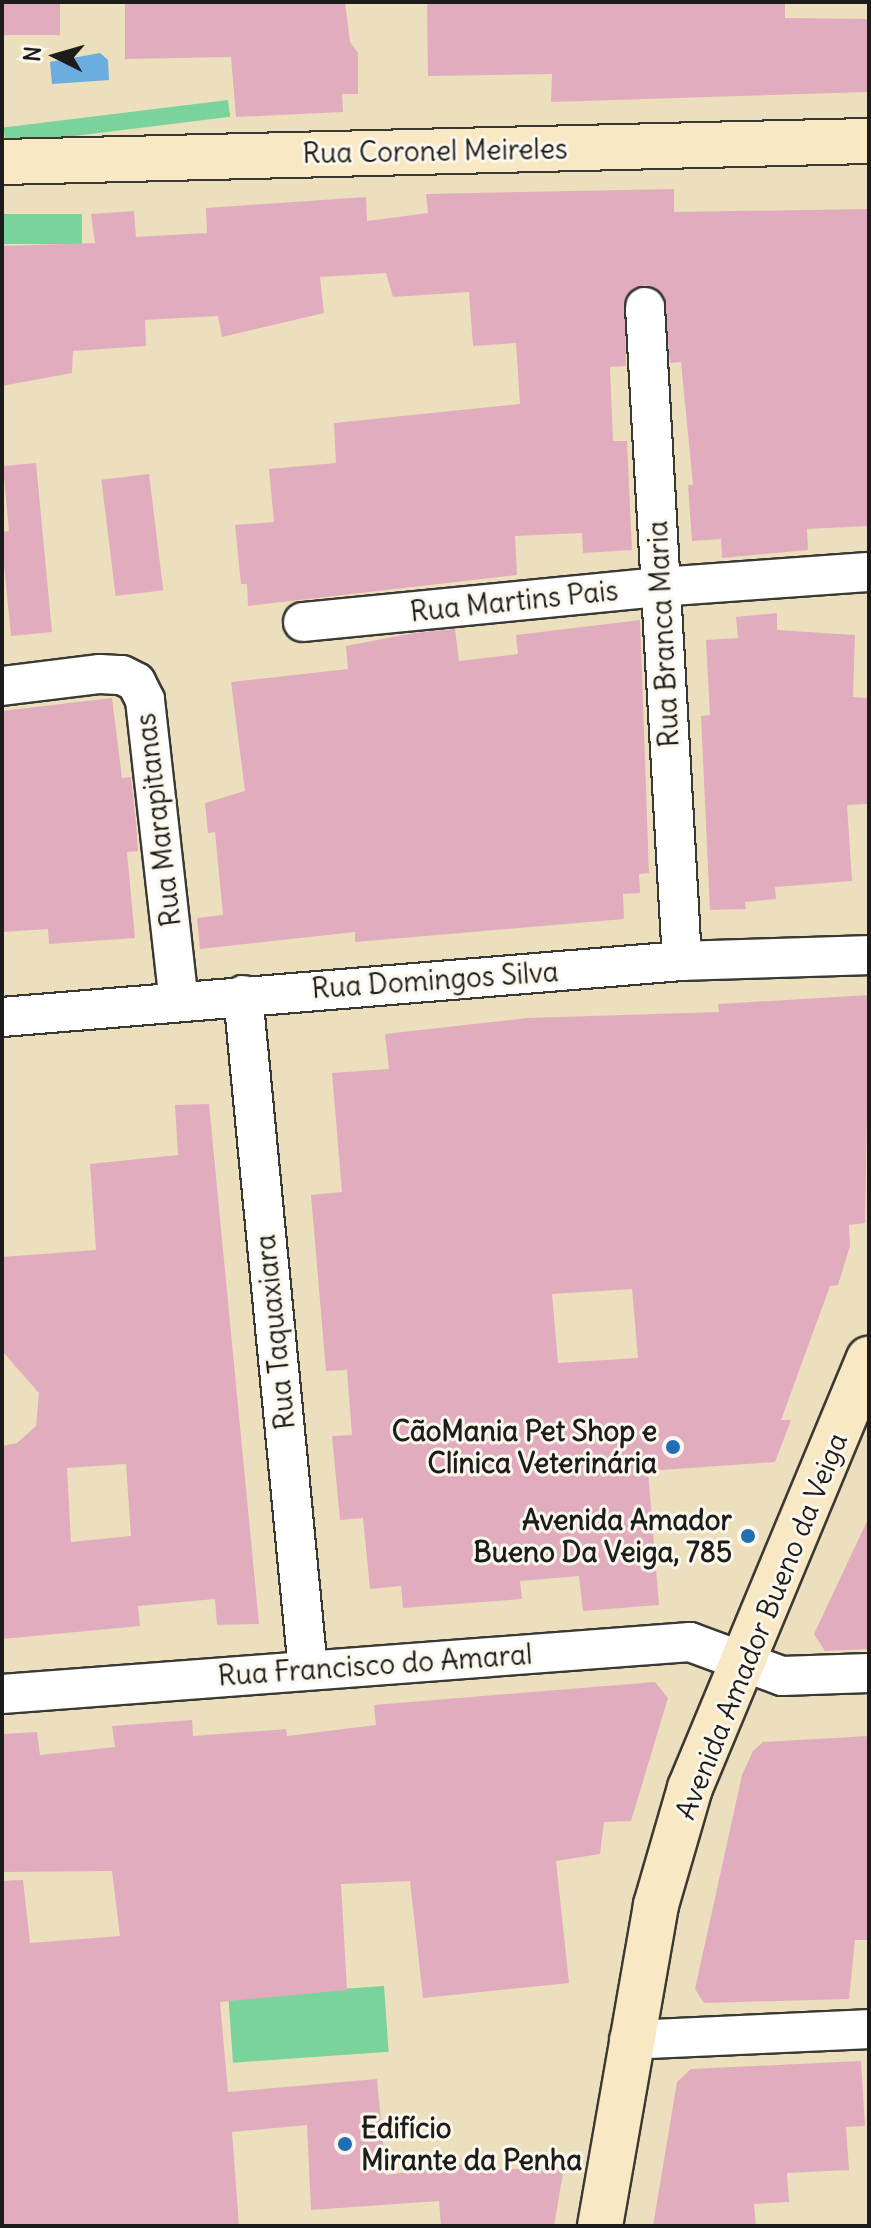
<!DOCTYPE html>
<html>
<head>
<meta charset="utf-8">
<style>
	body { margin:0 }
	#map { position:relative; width:871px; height:2228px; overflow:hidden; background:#ecdfbd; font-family:Delius,sans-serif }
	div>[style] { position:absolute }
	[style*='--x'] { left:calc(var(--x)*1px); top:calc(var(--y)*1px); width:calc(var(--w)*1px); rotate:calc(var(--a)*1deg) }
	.green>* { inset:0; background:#79d39a; transform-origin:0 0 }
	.water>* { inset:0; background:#6baddf }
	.building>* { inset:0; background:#e2acbf; transform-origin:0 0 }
	.roads { filter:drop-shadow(2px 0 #3b3934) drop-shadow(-2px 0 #3b3934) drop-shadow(0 2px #3b3934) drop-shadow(0 -2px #3b3934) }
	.street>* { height:38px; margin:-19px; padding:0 19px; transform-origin:19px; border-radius:19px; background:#fff }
	.secondary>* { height:44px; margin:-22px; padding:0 22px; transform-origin:22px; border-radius:22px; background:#f8e8c3 }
	.dots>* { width:22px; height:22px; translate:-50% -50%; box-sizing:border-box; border:4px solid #fbf7ec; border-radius:50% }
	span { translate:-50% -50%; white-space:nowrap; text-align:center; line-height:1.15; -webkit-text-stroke:6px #fbf7ec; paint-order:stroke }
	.street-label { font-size:28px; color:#1c1c1c }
	.poi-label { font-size:28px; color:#1c1c1c; font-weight:700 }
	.right { translate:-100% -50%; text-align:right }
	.left { translate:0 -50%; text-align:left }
	.frame { position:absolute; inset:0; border:4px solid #1c1c1c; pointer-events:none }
	.north { position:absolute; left:16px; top:16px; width:80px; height:80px; -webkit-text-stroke:6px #fbf7ec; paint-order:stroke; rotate:275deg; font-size:22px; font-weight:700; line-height:32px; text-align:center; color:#1c1c1c }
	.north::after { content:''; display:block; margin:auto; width:28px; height:36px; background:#1c1c1c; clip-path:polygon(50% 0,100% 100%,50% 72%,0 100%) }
</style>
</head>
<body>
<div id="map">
	<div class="green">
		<i style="left:228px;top:100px;width:17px;height:226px;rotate:83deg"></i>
		<i style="left:82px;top:214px;width:30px;height:80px;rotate:90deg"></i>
		<i style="left:384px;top:1986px;width:66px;height:156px;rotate:86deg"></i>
	</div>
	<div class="water">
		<i style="clip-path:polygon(100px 53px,108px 60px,109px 80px,52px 84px,50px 62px)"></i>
	</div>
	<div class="building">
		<i style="left:2px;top:2px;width:58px;height:33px"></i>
		<i style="clip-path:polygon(125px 2px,345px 2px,350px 42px,358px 53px,358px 94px,342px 94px,343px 112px,236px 117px,231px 57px,125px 59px)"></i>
		<i style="clip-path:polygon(427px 2px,785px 2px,785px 18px,869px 19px,869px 92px,551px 102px,552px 74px,428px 76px)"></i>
		<i style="clip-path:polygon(674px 189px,674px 212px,869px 209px,869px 526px,807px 529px,808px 550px,722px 558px,721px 539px,692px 541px,688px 485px,693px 485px,681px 362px,670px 363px,664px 296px,645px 285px,625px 298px,626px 366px,610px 367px,613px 441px,627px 441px,632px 550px,583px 553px,582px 533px,515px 536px,517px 575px,248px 606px,247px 584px,241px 584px,235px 525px,274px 522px,269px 469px,336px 463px,334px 423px,520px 404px,516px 343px,473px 346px,469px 292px,393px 297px,386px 273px,320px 277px,324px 313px,222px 337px,218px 316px,145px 320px,146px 346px,73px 351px,72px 373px,2px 386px,2px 246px,95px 243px,91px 214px,134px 211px,136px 237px,207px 233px,206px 208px,366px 197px,367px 221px,428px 213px,426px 194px)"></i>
		<i style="clip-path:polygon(36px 463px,52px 632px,11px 636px,2px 544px,2px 532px,9px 531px,3px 466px)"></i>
		<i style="left:149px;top:474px;width:117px;height:48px;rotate:83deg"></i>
		<i style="clip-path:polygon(777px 613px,777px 630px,855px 635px,853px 697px,869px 698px,869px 804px,847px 805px,852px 881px,775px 887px,776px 899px,745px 902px,746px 909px,710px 910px,701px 716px,710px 715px,706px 640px,738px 638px,736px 617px)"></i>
		<i style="clip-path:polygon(640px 620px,649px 873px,639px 874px,640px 893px,623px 894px,624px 919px,355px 942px,355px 932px,200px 949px,197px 918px,223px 915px,215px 832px,208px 833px,205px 803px,245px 791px,231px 682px,348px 669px,346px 646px,414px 633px,455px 629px,459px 661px,518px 654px,516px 635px)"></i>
		<i style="clip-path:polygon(112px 698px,122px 778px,131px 777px,136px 822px,138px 851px,127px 852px,135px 938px,49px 944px,48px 929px,2px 932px,2px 711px)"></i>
		<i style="clip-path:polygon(evenodd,869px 995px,865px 1223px,849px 1225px,850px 1246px,838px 1285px,830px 1286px,781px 1420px,791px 1420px,775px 1462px,648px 1471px,659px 1605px,583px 1611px,579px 1576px,520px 1581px,522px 1599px,403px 1608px,401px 1586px,370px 1589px,363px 1518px,340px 1520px,332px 1436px,352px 1435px,347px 1370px,326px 1371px,311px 1195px,342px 1192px,332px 1073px,389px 1069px,385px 1034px,527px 1018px,719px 1012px,718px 1004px,869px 995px,632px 1289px,638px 1358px,558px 1363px,552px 1294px,632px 1289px)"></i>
		<i style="clip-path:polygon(evenodd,209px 1104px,259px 1624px,217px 1625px,215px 1599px,138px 1606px,140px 1626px,2px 1639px,2px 1446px,17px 1443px,36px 1426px,39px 1393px,2px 1351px,2px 1257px,96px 1250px,90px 1164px,178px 1155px,175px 1105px,209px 1104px,126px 1464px,131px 1536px,71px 1542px,67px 1468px,126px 1464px)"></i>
		<i style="clip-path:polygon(869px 1517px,869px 1649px,825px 1651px,814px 1634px)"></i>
		<i style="clip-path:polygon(655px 1682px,668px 1698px,631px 1821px,604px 1822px,600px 1854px,556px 1861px,569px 1983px,423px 1998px,410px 1881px,341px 1884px,347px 1990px,220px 2002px,228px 2092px,377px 2079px,386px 2175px,466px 2164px,467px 2171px,564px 2167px,554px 2226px,441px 2226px,439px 2201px,311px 2210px,307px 2125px,232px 2132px,239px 2226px,2px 2226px,2px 1881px,23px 1880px,30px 1943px,120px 1936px,112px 1871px,2px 1872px,2px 1734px,37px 1732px,40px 1755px,115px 1747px,112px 1726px,192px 1720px,193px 1736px,286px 1729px,287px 1736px,376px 1725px,374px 1705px)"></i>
		<i style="clip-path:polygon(869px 1736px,869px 1940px,855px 1940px,849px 1999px,704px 2003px,695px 1989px,742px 1775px,753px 1751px,763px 1742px)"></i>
		<i style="clip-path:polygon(861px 2061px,865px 2126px,846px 2127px,849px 2170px,787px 2173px,789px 2202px,754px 2204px,756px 2226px,653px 2226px,677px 2082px,691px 2069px)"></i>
	</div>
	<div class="roads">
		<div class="street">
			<i style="--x:645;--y:307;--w:655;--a:86.76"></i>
			<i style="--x:303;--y:622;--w:358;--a:-5.6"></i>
			<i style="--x:659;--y:587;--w:211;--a:-4.1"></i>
			<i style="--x:2;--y:686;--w:99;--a:-7"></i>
			<i style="--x:100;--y:674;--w:22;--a:3"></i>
			<i style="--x:122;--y:675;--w:16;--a:27"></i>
			<i style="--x:136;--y:682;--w:20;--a:63"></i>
			<i style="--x:145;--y:700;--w:303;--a:83.6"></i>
			<i style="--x:243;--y:995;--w:678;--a:84.5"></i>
			<i style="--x:2;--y:1017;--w:682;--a:-4.71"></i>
			<i style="--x:682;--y:961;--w:187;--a:-1.8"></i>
			<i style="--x:2;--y:1694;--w:690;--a:-4.32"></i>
			<i style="--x:690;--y:1642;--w:98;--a:20.3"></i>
			<i style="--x:782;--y:1676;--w:87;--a:-2"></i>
			<i style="--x:629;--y:2040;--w:240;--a:-2.6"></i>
		</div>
		<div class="secondary">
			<i style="--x:2;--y:162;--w:867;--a:-1.39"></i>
			<i style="--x:600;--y:2226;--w:326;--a:-80.1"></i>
			<i style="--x:656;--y:1905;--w:122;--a:-73.8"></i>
			<i style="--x:690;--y:1788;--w:465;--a:-67.4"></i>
		</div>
	</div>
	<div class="dots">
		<i style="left:673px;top:1447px;background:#1f6fb2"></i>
		<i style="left:748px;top:1536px;background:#1f6fb2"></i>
		<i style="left:345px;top:2144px;background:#1f6fb2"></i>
	</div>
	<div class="street-label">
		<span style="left:435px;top:151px;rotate:-1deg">Rua Coronel Meireles</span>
		<span style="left:514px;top:601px;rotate:-6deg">Rua Martins Pais</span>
		<span style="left:663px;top:634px;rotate:-93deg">Rua Branca Maria</span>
		<span style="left:158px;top:820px;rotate:-97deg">Rua Marapitanas</span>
		<span style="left:435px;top:980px;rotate:-4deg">Rua Domingos Silva</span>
		<span style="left:275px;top:1332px;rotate:-96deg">Rua Taquaxiara</span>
		<span style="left:761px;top:1626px;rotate:-68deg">Avenida Amador Bueno da Veiga</span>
		<span style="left:375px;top:1665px;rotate:-4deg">Rua Francisco do Amaral</span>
	</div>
	<div class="poi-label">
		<span class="right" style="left:657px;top:1447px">CãoMania Pet Shop e<br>Clínica Veterinária</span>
		<span class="right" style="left:732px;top:1536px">Avenida Amador<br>Bueno Da Veiga, 785</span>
		<span class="left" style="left:361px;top:2144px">Edifício<br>Mirante da Penha</span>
	</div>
	<div class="frame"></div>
	<div class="north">N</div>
</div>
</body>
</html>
